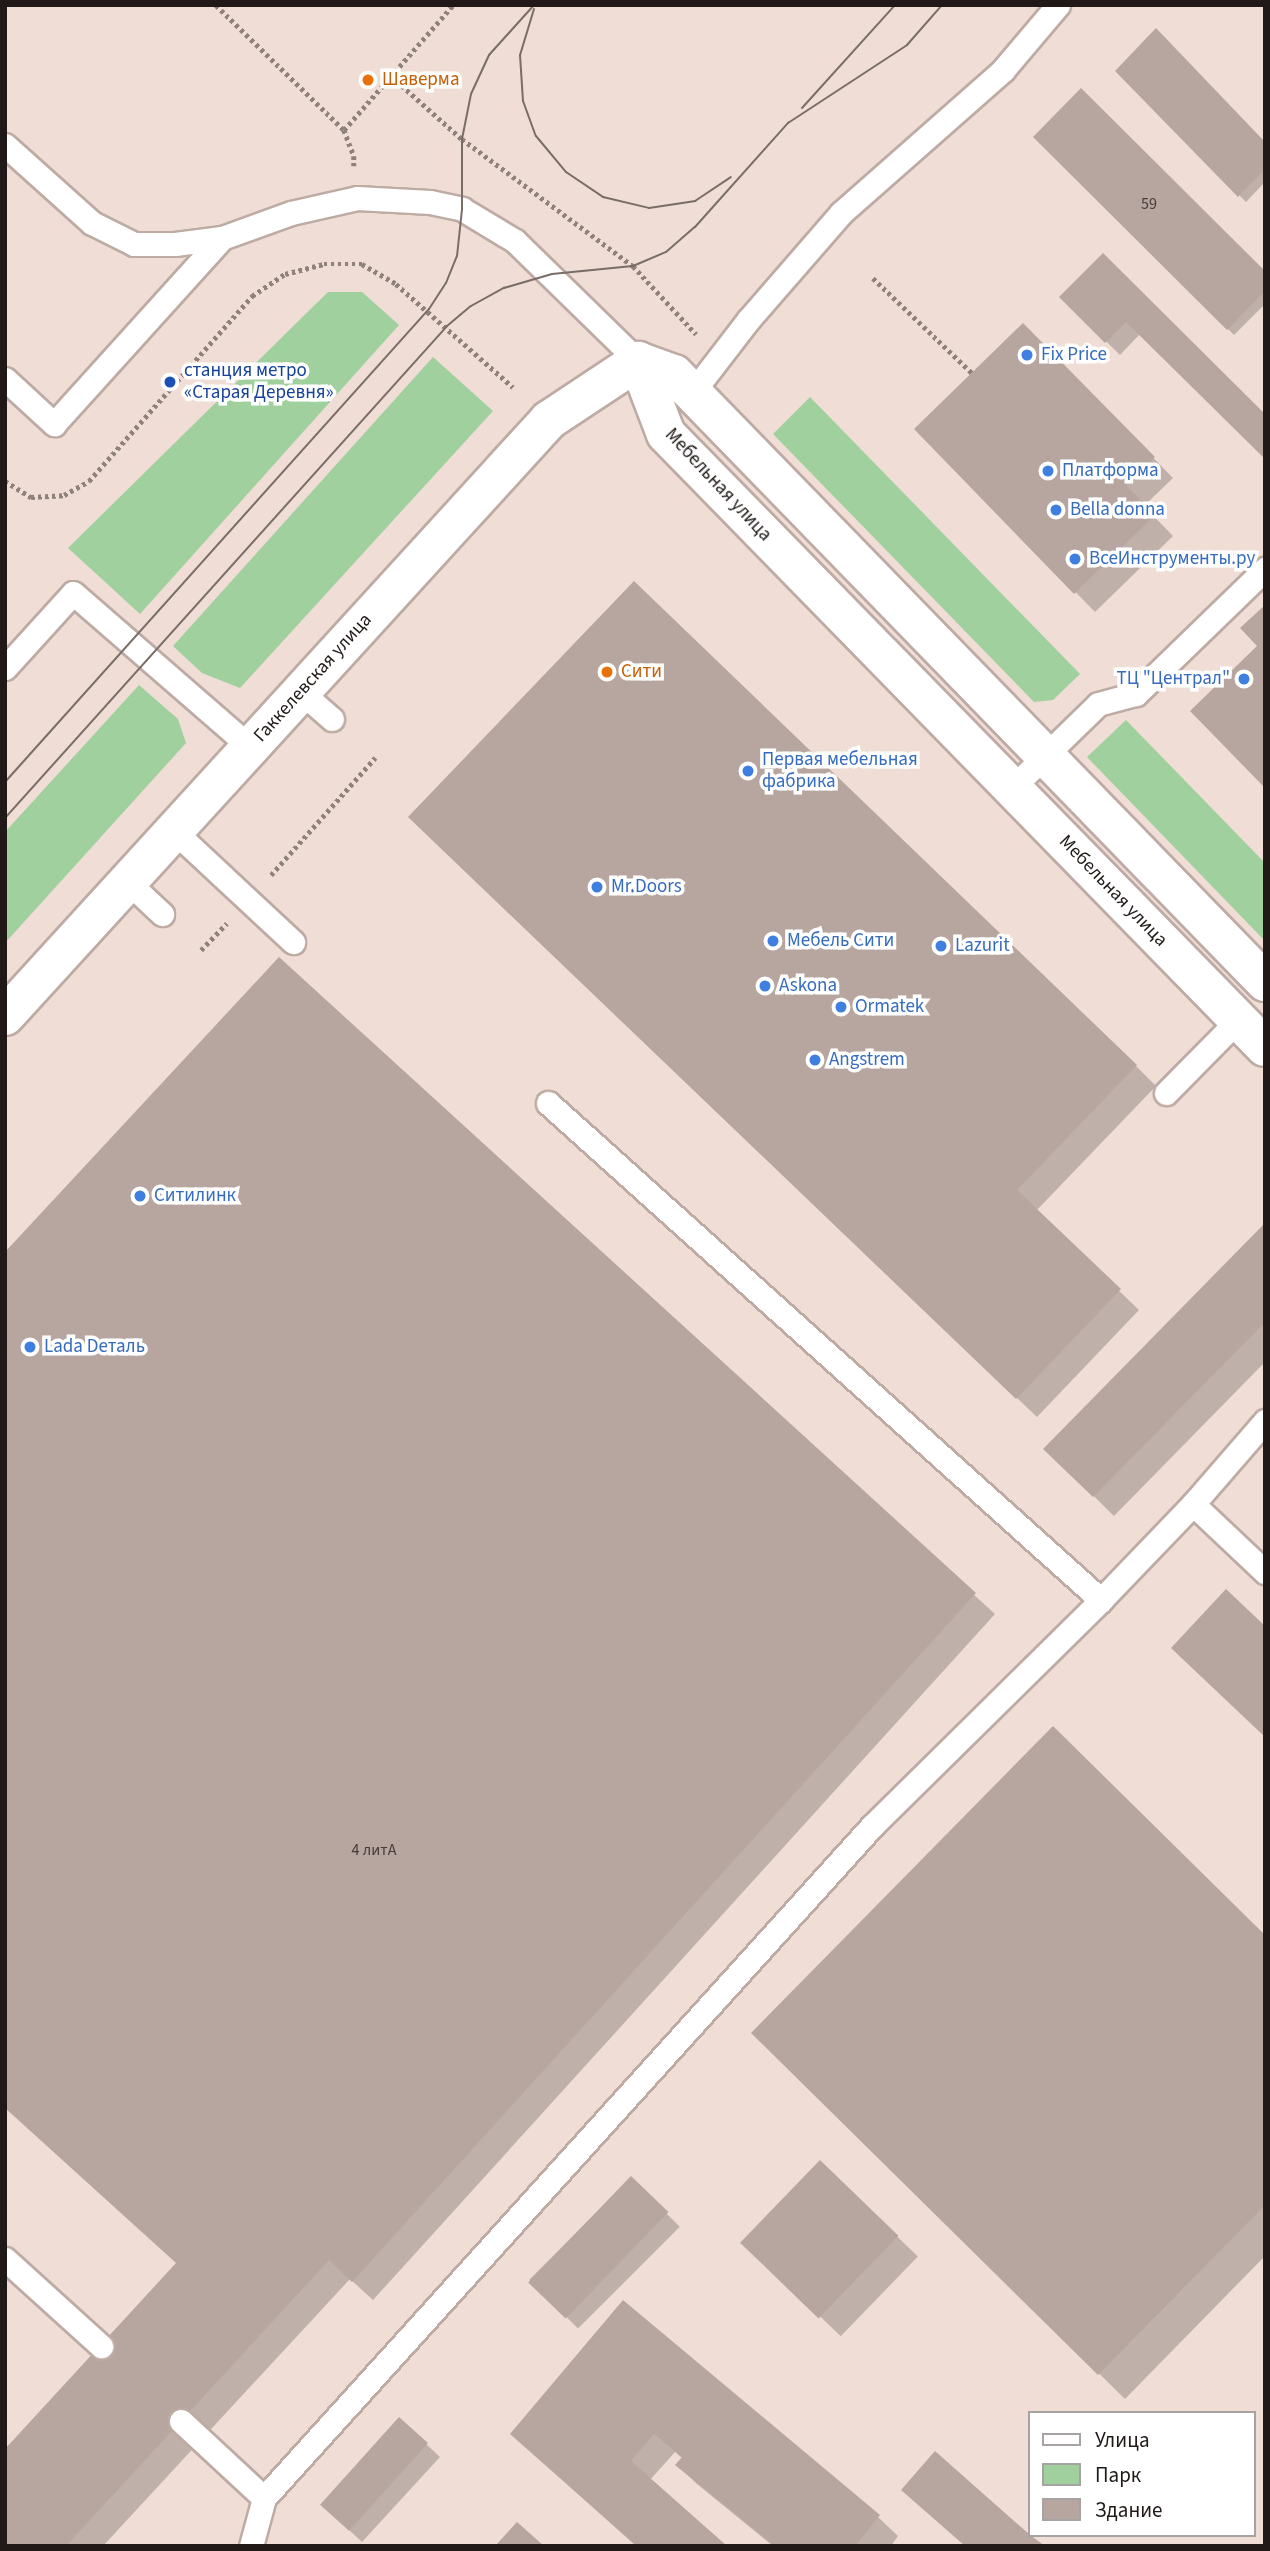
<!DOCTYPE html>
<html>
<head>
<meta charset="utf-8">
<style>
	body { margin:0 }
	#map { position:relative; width:1270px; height:2551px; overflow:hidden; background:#f0ddd5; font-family:"Source Sans 3",sans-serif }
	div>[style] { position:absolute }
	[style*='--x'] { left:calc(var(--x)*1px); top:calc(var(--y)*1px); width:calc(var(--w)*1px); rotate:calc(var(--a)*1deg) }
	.green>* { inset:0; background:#9fd09e }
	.shadow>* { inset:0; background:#0003; transform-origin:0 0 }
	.building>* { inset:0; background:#b7a59f; transform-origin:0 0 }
	.path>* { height:4.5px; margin-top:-2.25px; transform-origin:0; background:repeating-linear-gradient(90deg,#8f827d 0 3.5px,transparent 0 7px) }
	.roads { filter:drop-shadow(2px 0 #bdaba4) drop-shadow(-2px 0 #bdaba4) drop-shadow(0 2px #bdaba4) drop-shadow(0 -2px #bdaba4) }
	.service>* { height:23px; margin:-11.5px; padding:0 11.5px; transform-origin:11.5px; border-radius:11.5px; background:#fff }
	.tertiary>* { height:38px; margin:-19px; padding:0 19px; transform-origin:19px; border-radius:19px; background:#fff }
	.tram>* { height:2px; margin:-1px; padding:0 1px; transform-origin:1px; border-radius:1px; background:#796d68 }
	.dots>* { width:19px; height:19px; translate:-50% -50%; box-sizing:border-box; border:4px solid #fff; border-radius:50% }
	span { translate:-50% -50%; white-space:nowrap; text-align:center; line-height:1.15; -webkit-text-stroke:7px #fff; paint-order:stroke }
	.number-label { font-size:16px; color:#463c39 }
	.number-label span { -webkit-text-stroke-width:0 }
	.food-label { font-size:19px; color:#c56008 }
	.left { translate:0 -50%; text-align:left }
	.shop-label { font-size:19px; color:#366cbe }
	.right { translate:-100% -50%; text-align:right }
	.transit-label { font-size:19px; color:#164399 }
	.street-label { font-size:19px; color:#201917 }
	.frame { position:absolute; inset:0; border:7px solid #201917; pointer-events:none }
	.legend { position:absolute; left:1028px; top:2411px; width:228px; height:126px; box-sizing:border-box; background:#fff; border:2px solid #a6a3a2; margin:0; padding:9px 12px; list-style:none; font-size:21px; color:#201917 }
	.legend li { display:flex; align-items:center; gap:14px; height:35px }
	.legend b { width:35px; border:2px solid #a6a3a2 }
</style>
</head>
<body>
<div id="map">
	<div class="green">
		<i style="clip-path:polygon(328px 292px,362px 292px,399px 325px,140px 614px,68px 548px)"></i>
		<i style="clip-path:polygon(433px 357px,493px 411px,240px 688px,202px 673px,173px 646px)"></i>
		<i style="clip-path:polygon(810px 397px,1080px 674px,1053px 700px,1034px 702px,773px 434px)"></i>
		<i style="clip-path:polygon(139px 685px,178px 719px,186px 743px,5px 943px,5px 832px)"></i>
		<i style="clip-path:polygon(1126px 720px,1265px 863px,1265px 941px,1087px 757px)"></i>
	</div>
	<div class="shadow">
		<i style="clip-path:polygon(1118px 71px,1265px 144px,1265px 182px,1246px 202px)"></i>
		<i style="clip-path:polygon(1035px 137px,1265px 274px,1265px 304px,1234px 335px)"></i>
		<i style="clip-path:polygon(1103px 256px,1140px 334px,1120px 355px,1061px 297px)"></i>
		<i style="clip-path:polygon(1023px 325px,1173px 478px,1144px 506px,1173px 536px,1095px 612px,916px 429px)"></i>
		<i style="clip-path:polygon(430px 836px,1136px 1066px,1156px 1086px,1036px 1211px,1139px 1310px,1037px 1417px)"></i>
		<i style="clip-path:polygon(279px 960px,995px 1614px,373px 2300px,350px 2279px,103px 2546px,5px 2546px,178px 2264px)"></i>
		<i style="clip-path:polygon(1265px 1225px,1265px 1362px,1114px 1516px,1046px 1449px)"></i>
		<i style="clip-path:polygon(1265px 1937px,1265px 2256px,1125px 2399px,753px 2033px)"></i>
		<i style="left:820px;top:2162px;width:136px;height:111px;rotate:44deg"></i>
		<i style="left:631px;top:2178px;width:69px;height:144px;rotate:45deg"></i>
		<i style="clip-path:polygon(623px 2303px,878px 2517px,898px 2536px,891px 2546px,773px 2546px,697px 2484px,677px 2465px,683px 2459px,675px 2452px,650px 2480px,724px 2546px,636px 2546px,532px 2453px)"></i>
		<i style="clip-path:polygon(426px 2444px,440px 2457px,362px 2542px,335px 2517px)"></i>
	</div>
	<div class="building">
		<i style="clip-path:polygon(1156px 28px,1265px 142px,1265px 169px,1238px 197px,1115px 71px)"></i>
		<i style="clip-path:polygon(1081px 88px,1265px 271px,1265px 291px,1227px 330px,1033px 137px)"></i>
		<i style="clip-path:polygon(1103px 253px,1265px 414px,1265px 459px,1126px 322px,1105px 343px,1059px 297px)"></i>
		<i style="clip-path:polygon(1023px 323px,1155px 457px,1126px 485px,1155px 515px,1074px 594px,914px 429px)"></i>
		<i style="clip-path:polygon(634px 581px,1137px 1065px,1017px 1190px,1121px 1289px,1016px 1399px,408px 817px)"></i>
		<i style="clip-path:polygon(1265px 605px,1265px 788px,1190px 711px,1257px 646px,1240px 628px)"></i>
		<i style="clip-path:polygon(279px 957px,976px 1593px,352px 2282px,329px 2260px,66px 2546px,5px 2546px,5px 2449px,176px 2263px,5px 2108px,5px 1252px)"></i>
		<i style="clip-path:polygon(1265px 1223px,1265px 1322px,1093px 1497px,1043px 1449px)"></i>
		<i style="clip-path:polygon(1226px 1589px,1265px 1626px,1265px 1737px,1171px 1648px)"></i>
		<i style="clip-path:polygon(1053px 1726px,1265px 1935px,1265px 2205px,1098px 2375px,751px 2033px)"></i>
		<i style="left:820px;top:2160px;width:109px;height:115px;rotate:44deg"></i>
		<i style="left:631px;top:2176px;width:52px;height:148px;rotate:44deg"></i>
		<i style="clip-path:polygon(623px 2300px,880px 2515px,855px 2546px,775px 2546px,675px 2465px,682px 2457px,654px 2434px,631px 2461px,727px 2546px,637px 2546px,510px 2434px)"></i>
		<i style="left:399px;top:2417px;width:39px;height:118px;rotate:42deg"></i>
		<i style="clip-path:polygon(935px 2451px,1030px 2535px,1045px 2546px,965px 2546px,901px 2490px)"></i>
		<i style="clip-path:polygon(517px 2522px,544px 2546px,495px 2546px)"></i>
	</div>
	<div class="path">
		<i style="--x:216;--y:5;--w:179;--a:44.3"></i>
		<i style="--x:344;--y:130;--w:28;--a:69"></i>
		<i style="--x:354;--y:156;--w:10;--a:90"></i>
		<i style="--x:391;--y:76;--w:95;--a:41.6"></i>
		<i style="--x:462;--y:139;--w:213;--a:36.6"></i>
		<i style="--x:633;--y:266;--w:93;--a:47.2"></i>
		<i style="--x:344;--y:130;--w:166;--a:-48.9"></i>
		<i style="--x:873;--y:278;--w:137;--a:43.8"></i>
		<i style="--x:5;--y:481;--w:31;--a:32"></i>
		<i style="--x:31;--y:497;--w:33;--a:-3"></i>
		<i style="--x:64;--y:495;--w:29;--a:-29"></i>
		<i style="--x:89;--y:481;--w:247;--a:-48.6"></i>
		<i style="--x:252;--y:296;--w:40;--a:-34"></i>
		<i style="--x:285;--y:274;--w:40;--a:-14.4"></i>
		<i style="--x:324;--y:264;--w:38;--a:0"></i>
		<i style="--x:362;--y:264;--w:39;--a:30"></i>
		<i style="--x:396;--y:284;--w:156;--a:41.4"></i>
		<i style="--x:271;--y:875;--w:157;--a:-48.4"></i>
		<i style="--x:201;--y:950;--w:37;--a:-46"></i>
	</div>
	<div class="roads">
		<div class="service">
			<i style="--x:5;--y:145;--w:117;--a:41.9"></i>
			<i style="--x:92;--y:223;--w:47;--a:26.6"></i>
			<i style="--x:134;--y:244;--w:41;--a:0"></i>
			<i style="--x:175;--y:244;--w:47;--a:-7.3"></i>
			<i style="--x:222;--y:238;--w:73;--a:-19.9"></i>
			<i style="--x:291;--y:213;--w:68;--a:-12.8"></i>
			<i style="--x:357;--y:198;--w:73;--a:3.1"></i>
			<i style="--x:430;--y:202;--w:33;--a:12"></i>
			<i style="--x:462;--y:209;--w:62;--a:31.1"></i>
			<i style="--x:515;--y:241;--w:172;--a:44.3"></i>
			<i style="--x:5;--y:379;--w:67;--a:42.6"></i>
			<i style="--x:54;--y:424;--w:251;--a:-47.9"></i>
			<i style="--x:692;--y:393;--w:93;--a:-52.4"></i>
			<i style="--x:749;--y:319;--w:140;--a:-49"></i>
			<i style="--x:841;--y:213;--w:216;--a:-41.4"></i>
			<i style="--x:1003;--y:70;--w:85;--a:-49.8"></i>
			<i style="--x:5;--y:668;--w:101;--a:-47.8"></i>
			<i style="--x:73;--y:593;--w:235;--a:41"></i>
			<i style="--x:301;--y:692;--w:41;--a:41.1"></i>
			<i style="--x:1012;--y:788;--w:120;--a:-44.3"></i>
			<i style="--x:1098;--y:704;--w:39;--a:-15"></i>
			<i style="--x:1136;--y:694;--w:180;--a:-44.1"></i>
			<i style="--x:174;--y:831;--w:163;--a:43"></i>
			<i style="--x:128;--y:882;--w:47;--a:43.3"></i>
			<i style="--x:1166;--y:1093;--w:103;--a:-45.4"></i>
			<i style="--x:548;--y:1103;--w:744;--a:41.95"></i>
			<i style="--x:1193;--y:1504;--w:99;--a:43.4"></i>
			<i style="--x:5;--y:2259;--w:130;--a:42.2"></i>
			<i style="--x:181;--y:2421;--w:113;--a:42.9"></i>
			<i style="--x:251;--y:2546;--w:50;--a:-74.8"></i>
			<i style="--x:264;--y:2498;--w:906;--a:-47.86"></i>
			<i style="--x:872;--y:1826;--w:322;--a:-44.6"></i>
			<i style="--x:1101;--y:1600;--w:133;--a:-46.2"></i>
			<i style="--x:1193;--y:1504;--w:110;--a:-49.1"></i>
		</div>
		<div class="tertiary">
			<i style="--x:638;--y:361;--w:78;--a:69"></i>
			<i style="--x:666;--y:434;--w:857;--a:45.66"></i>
			<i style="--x:638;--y:361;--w:38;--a:20"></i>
			<i style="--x:674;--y:374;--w:848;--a:45.81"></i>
			<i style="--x:5;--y:1016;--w:807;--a:-47.61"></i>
			<i style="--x:549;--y:420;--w:107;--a:-33.5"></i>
		</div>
	</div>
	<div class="tram">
		<i style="--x:534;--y:9;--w:48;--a:106.9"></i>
		<i style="--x:520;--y:55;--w:46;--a:86.3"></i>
		<i style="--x:523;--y:101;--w:37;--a:70"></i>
		<i style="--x:536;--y:136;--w:47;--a:50.2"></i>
		<i style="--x:566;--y:172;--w:45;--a:34"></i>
		<i style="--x:603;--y:197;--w:47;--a:13.4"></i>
		<i style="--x:649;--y:208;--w:47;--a:-8.7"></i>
		<i style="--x:695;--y:201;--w:43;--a:-33.7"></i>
		<i style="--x:802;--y:108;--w:139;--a:-47.9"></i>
		<i style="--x:5;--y:782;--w:635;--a:-48.13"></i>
		<i style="--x:429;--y:309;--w:31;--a:-57"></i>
		<i style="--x:446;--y:283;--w:29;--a:-68"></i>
		<i style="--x:457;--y:256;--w:47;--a:-83.9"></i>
		<i style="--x:462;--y:209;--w:70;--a:-90"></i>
		<i style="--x:462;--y:139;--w:46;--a:-78.7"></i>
		<i style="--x:471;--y:94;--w:43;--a:-65.2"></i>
		<i style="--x:489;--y:55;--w:67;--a:-48"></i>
		<i style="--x:5;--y:818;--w:661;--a:-48.06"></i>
		<i style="--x:447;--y:326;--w:31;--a:-40"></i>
		<i style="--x:471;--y:306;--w:38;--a:-29"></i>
		<i style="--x:504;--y:288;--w:50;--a:-16.3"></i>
		<i style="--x:552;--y:274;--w:81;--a:-5.6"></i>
		<i style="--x:633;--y:266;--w:36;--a:-23"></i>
		<i style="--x:666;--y:252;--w:38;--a:-41"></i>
		<i style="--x:695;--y:227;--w:140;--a:-48.2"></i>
		<i style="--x:788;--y:123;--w:142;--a:-33.2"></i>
		<i style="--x:907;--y:45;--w:53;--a:-48.8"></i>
	</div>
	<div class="dots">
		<i style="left:368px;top:80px;background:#e8710a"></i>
		<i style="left:1027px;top:355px;background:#3f7fe0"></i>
		<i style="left:170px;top:382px;background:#1a4fb4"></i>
		<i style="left:1048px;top:471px;background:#3f7fe0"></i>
		<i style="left:1056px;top:510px;background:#3f7fe0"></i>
		<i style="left:1075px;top:559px;background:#3f7fe0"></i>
		<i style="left:607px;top:672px;background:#e8710a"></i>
		<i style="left:1244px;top:679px;background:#3f7fe0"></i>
		<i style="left:748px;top:771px;background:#3f7fe0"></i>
		<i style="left:597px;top:887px;background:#3f7fe0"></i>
		<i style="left:773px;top:941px;background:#3f7fe0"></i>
		<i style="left:941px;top:946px;background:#3f7fe0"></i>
		<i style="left:765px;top:986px;background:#3f7fe0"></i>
		<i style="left:841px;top:1007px;background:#3f7fe0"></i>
		<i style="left:815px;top:1060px;background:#3f7fe0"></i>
		<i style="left:140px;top:1196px;background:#3f7fe0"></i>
		<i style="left:30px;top:1347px;background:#3f7fe0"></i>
	</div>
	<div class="number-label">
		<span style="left:1149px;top:204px">59</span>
		<span style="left:374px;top:1850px">4 литА</span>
	</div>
	<div class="food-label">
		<span class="left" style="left:382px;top:80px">Шаверма</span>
		<span class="left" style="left:621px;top:672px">Сити</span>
	</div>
	<div class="shop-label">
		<span class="left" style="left:1041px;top:355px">Fix Price</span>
		<span class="left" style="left:1062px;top:471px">Платформа</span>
		<span class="left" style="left:1070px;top:510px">Bella donna</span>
		<span class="left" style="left:1089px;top:559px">ВсеИнструменты.ру</span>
		<span class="right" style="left:1230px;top:679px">ТЦ "Централ"</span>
		<span class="left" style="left:762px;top:771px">Первая мебельная<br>фабрика</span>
		<span class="left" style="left:611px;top:887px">Mr.Doors</span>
		<span class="left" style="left:787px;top:941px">Мебель Сити</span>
		<span class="left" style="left:955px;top:946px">Lazurit</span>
		<span class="left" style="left:779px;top:986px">Askona</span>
		<span class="left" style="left:855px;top:1007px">Ormatek</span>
		<span class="left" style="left:829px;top:1060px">Angstrem</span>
		<span class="left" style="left:154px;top:1196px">Ситилинк</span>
		<span class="left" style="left:44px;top:1347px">Lada Dеталь</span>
	</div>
	<div class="transit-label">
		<span class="left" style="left:184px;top:382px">станция метро<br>«Старая Деревня»</span>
	</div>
	<div class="street-label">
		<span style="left:718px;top:485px;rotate:47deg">Мебельная улица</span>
		<span style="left:313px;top:678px;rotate:-48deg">Гаккелевская улица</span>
		<span style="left:1113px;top:891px;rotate:46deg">Мебельная улица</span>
	</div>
	<div class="frame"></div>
	<ul class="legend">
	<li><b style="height:9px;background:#fff"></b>Улица</li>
	<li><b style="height:19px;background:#9fd09e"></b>Парк</li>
	<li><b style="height:19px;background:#b7a59f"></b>Здание</li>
	</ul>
</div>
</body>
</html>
